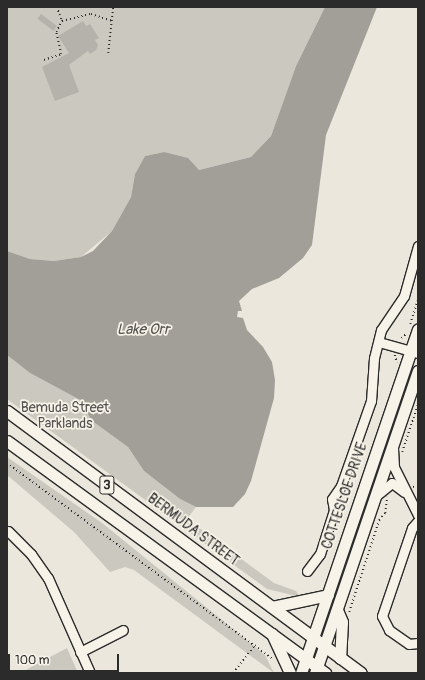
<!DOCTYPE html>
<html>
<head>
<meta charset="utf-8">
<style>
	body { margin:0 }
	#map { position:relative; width:425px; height:680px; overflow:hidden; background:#ebe7dd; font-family:Pangolin,sans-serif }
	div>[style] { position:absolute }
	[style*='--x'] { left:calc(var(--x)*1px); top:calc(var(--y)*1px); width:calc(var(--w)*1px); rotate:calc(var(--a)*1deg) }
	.green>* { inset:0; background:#cbc8bf }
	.water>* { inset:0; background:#a29f98 }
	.building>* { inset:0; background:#b5b2ab; transform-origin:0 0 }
	.path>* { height:1.5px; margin-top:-0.75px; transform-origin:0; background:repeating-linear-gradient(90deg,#2b2b2b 0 1px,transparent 0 4px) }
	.roads { filter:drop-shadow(1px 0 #2b2b2b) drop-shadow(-1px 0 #2b2b2b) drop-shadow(0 1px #2b2b2b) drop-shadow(0 -1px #2b2b2b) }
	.minor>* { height:9px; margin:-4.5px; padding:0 4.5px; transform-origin:4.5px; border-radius:4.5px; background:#f7f3e8 }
	.major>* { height:11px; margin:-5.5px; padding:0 5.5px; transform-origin:5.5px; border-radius:5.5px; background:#f7f3e8 }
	span { translate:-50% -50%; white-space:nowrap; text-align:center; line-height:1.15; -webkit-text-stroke:3.5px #f7f3e8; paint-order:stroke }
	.shield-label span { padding:1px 3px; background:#f7f3e8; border:1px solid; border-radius:3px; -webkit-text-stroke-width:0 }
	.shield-label { font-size:13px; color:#2b2b2b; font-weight:700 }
	.park-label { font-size:14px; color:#535250 }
	.street-label { font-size:14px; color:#2b2b2b }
	.water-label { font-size:15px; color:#555451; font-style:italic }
	.frame { position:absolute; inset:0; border:8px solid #2b2b2b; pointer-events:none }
	.scale { position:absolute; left:8px; top:654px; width:111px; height:18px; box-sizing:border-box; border:2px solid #2b2b2b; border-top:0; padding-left:5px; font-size:12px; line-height:14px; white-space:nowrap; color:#2b2b2b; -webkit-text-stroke:3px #f7f3e8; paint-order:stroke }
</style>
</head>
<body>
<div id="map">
	<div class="green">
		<i style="clip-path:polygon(7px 7px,325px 7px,296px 66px,271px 136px,251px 157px,199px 170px,164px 152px,145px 156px,135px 174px,131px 197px,112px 231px,81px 257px,54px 261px,30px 259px,7px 251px)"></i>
		<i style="clip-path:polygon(7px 355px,30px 373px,82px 401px,92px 420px,128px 447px,144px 471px,180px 499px,196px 507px,187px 519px,274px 583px,296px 591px,300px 597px,267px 589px,7px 399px)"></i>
		<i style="clip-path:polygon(7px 457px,102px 523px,222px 620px,265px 655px,274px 673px,134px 570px,125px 567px,110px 572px,74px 532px,7px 475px)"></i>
		<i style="clip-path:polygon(67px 648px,78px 673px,20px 673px)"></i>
	</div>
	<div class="water">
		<i style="clip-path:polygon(325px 7px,377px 7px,326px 135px,312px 245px,303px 258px,279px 278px,252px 289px,239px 301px,242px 311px,238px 311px,237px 317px,243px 318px,247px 330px,263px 347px,272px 362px,275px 380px,274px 398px,251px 481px,245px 494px,233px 507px,196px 507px,180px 499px,144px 471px,128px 447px,91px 420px,82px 401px,30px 373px,7px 355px,7px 251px,30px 259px,54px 261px,81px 257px,93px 251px,112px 231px,131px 197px,135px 174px,145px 156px,164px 152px,188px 158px,199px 170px,251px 157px,271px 136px,296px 66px)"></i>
	</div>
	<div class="building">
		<i style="left:41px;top:14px;width:20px;height:6px;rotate:37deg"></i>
		<i style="clip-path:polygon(83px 21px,86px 26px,90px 24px,99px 38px,95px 40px,98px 45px,96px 50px,90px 54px,88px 51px,69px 65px,79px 92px,55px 101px,42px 67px,69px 53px,58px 36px)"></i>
	</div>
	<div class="path">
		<i style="--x:57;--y:7;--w:15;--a:70"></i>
		<i style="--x:62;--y:21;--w:30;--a:-14"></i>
		<i style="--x:91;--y:14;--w:22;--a:18"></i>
		<i style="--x:108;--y:53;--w:46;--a:-83.8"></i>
		<i style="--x:44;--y:60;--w:18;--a:-19"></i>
		<i style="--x:61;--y:54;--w:23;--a:-103"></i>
		<i style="--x:56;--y:32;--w:13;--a:-61"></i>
		<i style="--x:410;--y:324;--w:25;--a:-72"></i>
		<i style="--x:401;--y:338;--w:6;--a:-39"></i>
		<i style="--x:395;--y:355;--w:8;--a:76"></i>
		<i style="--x:402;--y:452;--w:51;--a:-71.6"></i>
		<i style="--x:7;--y:463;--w:330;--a:36.4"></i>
		<i style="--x:413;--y:487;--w:5;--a:-11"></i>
		<i style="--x:349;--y:612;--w:97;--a:-71.9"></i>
		<i style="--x:379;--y:520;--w:9;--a:-49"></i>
		<i style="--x:385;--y:513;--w:16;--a:-83"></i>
		<i style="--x:233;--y:673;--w:36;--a:-52"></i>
	</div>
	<div class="roads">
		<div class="minor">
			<i style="--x:379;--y:342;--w:41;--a:15.8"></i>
			<i style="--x:393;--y:448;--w:19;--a:87"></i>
			<i style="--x:394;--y:467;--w:54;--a:63.4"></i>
			<i style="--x:377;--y:495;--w:19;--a:-39"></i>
			<i style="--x:392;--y:483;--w:15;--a:37"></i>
			<i style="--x:418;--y:521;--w:9;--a:131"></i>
			<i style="--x:412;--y:528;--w:93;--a:108.8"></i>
			<i style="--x:382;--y:616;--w:16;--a:63"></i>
			<i style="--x:389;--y:630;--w:24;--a:35"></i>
			<i style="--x:409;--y:644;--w:9;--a:-6"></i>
			<i style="--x:8;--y:531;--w:33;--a:45"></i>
			<i style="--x:31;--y:554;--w:29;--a:55"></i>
			<i style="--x:48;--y:578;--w:104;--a:66.1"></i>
			<i style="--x:307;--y:571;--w:21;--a:-53"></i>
			<i style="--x:320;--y:554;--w:46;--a:-72.3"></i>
			<i style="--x:334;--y:510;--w:11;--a:-100"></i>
			<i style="--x:332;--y:499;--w:16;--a:-55"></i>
			<i style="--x:341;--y:486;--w:90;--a:-70.6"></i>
			<i style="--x:371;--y:401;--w:43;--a:-86"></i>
			<i style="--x:374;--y:358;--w:29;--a:-76"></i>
			<i style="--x:381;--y:330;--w:41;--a:-55.9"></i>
			<i style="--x:404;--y:296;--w:52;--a:-74.4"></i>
			<i style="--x:80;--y:652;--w:48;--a:-27.1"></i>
		</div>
		<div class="major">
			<i style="--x:7;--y:411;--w:440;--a:36.5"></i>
			<i style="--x:7;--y:441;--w:394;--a:36.1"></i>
			<i style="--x:272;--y:607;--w:57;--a:-12.1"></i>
			<i style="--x:337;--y:610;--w:13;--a:67"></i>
			<i style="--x:342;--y:622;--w:36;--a:93"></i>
			<i style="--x:272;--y:634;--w:43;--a:65.2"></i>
			<i style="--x:301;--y:673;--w:363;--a:-71.2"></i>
			<i style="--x:315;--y:673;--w:319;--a:-71.2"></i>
		</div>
	</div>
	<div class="shield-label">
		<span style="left:107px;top:485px">3</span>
	</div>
	<div class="park-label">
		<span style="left:65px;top:416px">Bemuda Street<br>Parklands</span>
	</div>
	<div class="street-label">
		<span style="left:345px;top:496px;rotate:-71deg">COTTESLOE DRIVE</span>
		<span style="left:193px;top:530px;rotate:37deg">BERMUDA STREET</span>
	</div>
	<div class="water-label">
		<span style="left:143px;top:330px">Lake Orr</span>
	</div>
	<div class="frame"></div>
	<div class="scale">100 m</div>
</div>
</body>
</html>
